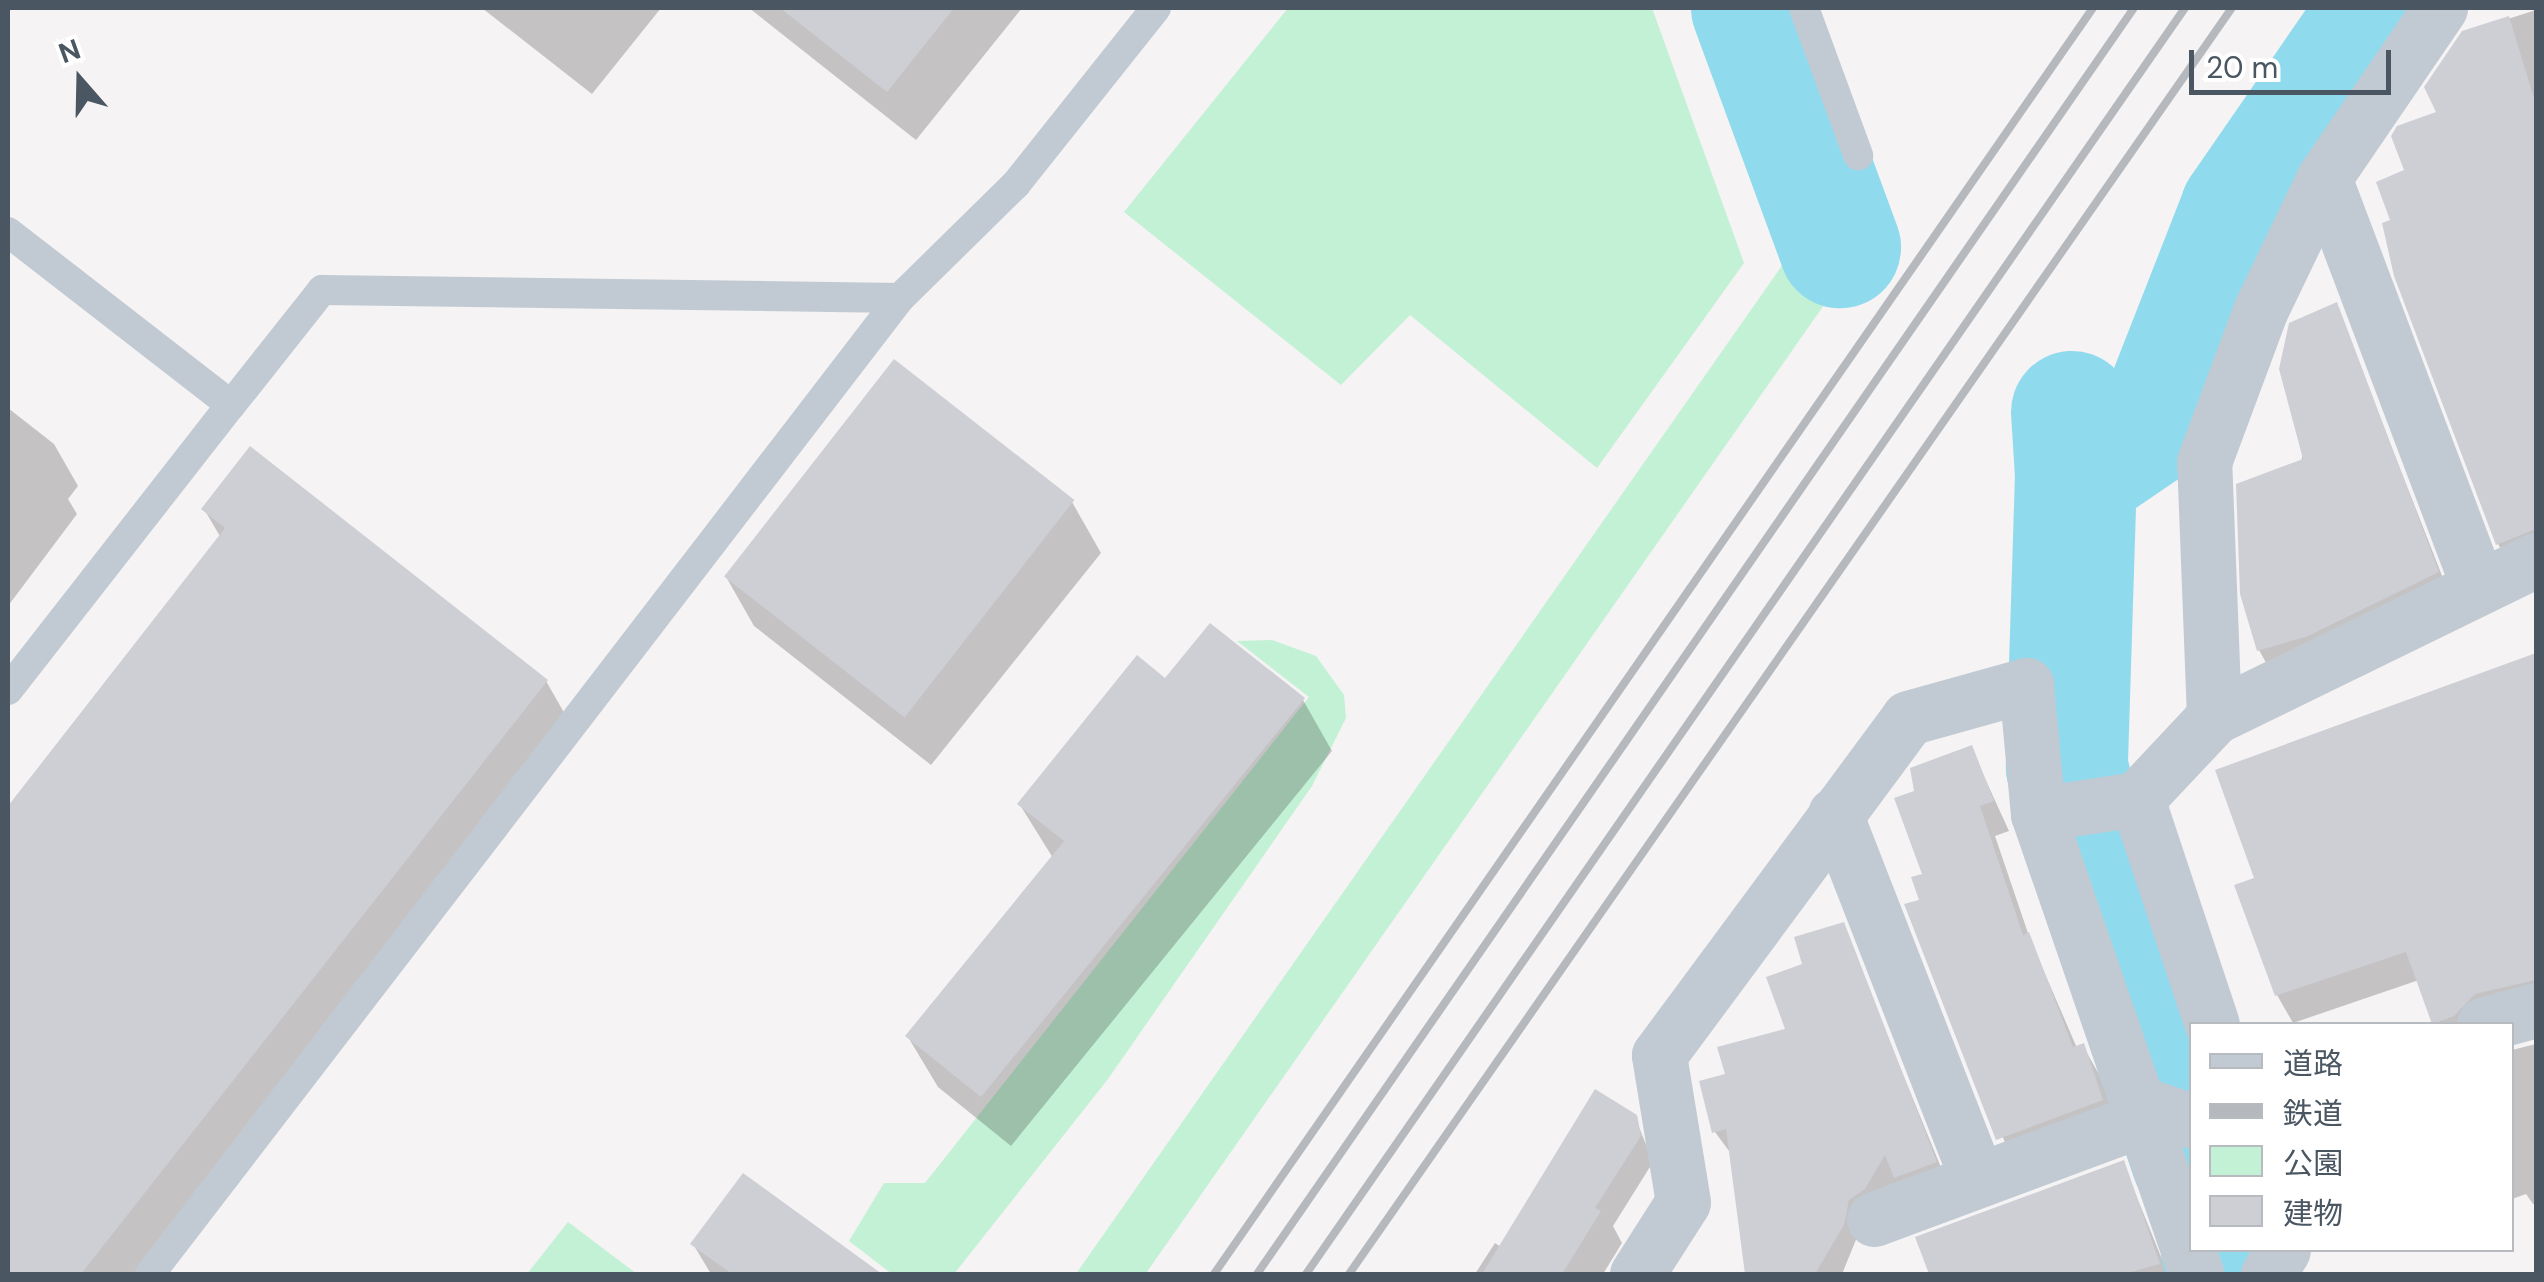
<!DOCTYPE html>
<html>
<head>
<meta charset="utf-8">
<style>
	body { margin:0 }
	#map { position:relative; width:2544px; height:1282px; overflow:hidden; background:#f5f3f3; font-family:"DM Sans","Noto Sans JP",sans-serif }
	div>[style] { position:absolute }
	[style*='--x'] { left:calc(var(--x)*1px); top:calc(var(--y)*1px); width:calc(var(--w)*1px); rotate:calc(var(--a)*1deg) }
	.green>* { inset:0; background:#c3f1d5; transform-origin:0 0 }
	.shadow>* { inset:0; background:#0003 }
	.river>* { height:122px; margin:-61px; padding:0 61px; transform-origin:61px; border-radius:61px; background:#90daee }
	.building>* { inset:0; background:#cdcfd5; transform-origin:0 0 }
	.service>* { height:30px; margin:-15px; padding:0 15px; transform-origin:15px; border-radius:15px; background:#c1cad2 }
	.minor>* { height:55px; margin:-27.5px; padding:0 27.5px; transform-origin:27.5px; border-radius:27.5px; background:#c1cad2 }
	.rail>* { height:8px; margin:-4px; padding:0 4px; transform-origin:4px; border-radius:4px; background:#b5b8bd }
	span { translate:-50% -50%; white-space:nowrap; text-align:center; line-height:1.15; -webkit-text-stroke:8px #fff; paint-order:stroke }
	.frame { position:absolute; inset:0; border:10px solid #4a5661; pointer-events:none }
	.legend { position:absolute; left:2189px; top:1022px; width:325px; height:230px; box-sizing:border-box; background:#fff; border:2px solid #b7bbc0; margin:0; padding:12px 18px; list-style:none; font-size:30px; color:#4a5661 }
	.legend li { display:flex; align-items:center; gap:20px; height:50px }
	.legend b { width:50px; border:2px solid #b7bbc0 }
	.north { position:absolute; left:30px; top:30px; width:100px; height:100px; -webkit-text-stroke:8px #fff; paint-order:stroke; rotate:340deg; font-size:28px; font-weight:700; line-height:40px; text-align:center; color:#4a5661 }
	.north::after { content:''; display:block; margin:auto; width:35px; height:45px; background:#4a5661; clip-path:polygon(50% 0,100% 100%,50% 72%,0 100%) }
	.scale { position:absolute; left:2189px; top:50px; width:202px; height:45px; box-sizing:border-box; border:5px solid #4a5661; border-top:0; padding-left:12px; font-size:30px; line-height:35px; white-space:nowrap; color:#4a5661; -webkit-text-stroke:8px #fff; paint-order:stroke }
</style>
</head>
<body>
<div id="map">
	<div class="green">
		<i style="clip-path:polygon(1288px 8px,1652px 8px,1744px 263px,1597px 468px,1410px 315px,1341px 385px,1124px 212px)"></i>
		<i style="left:1788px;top:257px;width:57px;height:1240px;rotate:35deg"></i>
		<i style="clip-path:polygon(1272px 640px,1316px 656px,1344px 695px,1346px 718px,1312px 786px,1108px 1079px,954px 1274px,892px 1274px,849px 1241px,884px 1183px,925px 1183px,1309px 697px,1237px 641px)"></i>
		<i style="clip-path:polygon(568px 1222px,637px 1274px,527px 1274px)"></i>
	</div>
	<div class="shadow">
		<i style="clip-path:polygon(482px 8px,661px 8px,592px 94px)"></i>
		<i style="clip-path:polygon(749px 8px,1022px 8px,916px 140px)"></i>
		<i style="clip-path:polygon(2536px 10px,2536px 563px,2514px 571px,2498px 544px,2393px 222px,2407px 172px,2439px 114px,2464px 33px)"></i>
		<i style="clip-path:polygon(2336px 305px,2448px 591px,2269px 668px,2259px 650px)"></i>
		<i style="clip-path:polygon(8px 408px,54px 444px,78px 486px,68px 499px,77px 514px,8px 606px)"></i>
		<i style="clip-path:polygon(1072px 502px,1101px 553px,931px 765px,754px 626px,725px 575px)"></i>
		<i style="clip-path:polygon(204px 509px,546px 681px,570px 723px,138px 1274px,8px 1274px,8px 810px,221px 538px)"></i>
		<i style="clip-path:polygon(2536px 656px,2536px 1013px,2495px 1024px,2435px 1024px,2419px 980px,2293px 1023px,2277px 995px,2258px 879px,2218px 772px)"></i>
		<i style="clip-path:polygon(1166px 681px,1303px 700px,1332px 751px,1011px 1146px,938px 1087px,908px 1037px,1053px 858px,1020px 805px)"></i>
		<i style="clip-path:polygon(1971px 748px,2009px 831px,1995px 836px,2030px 939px,2077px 1048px,2083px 1046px,2100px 1076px,2119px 1131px,2016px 1169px,1907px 906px,1922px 902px,1925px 875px,1917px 793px)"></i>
		<i style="clip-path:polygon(1842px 925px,1949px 1187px,1910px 1201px,1898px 1181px,1878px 1213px,1862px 1225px,1842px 1274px,1747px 1274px,1732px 1155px,1715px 1132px,1728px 1076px,1788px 1031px,1805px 965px)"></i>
		<i style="clip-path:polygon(2536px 1044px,2536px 1203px,2533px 1204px,2526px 1194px,2512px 1199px,2512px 1050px)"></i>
		<i style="clip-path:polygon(1635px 1117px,1653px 1162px,1613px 1226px,1622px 1243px,1603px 1274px,1475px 1274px,1495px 1243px,1501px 1247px)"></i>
		<i style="clip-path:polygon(2123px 1163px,2168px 1274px,1931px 1274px,1918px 1239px)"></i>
		<i style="clip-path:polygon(744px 1177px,877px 1274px,711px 1274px,693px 1244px)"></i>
	</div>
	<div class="river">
		<i style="--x:1752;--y:8;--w:255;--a:69.8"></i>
		<i style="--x:2072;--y:412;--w:63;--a:86.4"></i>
		<i style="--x:2076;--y:475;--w:292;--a:91.8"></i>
		<i style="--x:2067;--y:767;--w:75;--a:76.9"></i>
		<i style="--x:2084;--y:840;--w:337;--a:71.3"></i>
		<i style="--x:2076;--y:475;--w:102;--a:-34.2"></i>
		<i style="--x:2160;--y:418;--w:222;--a:-68.6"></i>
		<i style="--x:2241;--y:211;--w:247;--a:-55.4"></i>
		<i style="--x:2222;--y:1250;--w:26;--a:69"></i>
	</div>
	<div class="building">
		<i style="clip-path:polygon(780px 8px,954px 8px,887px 92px)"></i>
		<i style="clip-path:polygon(2509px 16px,2536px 105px,2536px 529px,2496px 545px,2394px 276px,2382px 223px,2390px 220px,2376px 182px,2404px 170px,2391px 136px,2397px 126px,2436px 112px,2424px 87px,2462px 31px)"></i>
		<i style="clip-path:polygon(2337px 302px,2439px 572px,2308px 636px,2257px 651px,2240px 594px,2236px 484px,2303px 459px,2279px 369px,2289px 323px)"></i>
		<i style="left:894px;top:359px;width:229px;height:276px;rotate:38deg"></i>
		<i style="clip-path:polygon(250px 446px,548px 680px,81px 1274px,8px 1274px,8px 806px,225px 528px,201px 509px)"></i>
		<i style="clip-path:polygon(1210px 623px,1305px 698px,981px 1097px,905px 1036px,1064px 841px,1017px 804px,1137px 655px,1165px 678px)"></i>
		<i style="clip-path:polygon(2536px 653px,2536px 980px,2475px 994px,2454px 1016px,2432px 1024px,2406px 952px,2275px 996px,2234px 885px,2254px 878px,2215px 770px)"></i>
		<i style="clip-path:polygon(1972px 745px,1994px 801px,1980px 806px,2023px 935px,2029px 932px,2073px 1047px,2084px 1043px,2103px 1100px,1996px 1140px,1904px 904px,1919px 900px,1911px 877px,1922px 874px,1894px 798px,1914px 791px,1910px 768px)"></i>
		<i style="clip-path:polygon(1844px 922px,1937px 1162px,1894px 1178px,1885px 1155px,1865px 1189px,1849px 1200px,1844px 1225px,1815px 1274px,1745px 1274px,1726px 1129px,1712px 1133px,1699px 1081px,1725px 1074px,1717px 1047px,1785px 1029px,1766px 977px,1802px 964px,1794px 937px)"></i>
		<i style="clip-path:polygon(1595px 1089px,1637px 1115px,1641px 1136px,1595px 1208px,1601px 1211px,1562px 1274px,1482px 1274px)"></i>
		<i style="clip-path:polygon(2124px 1160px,2160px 1264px,2124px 1274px,1929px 1274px,1915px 1237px)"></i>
		<i style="clip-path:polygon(743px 1173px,882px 1274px,732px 1274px,690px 1244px)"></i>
	</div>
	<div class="service">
		<i style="--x:1804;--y:8;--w:157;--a:69.8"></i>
		<i style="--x:8;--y:232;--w:282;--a:37.8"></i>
		<i style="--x:231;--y:405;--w:147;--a:-51.6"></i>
		<i style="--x:322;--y:290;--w:578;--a:0.79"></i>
		<i style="--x:8;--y:690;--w:362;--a:-52"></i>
		<i style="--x:150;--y:1274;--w:1231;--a:-52.46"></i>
		<i style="--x:900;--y:298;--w:163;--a:-44.5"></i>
		<i style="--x:1016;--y:184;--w:225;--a:-51.5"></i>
	</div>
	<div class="minor">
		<i style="--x:2324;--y:178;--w:436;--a:69.3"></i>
		<i style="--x:2214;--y:717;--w:255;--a:-92.2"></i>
		<i style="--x:2204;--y:462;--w:163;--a:-69.6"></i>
		<i style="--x:2261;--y:309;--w:145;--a:-64.3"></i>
		<i style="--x:2324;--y:178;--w:206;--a:-55.7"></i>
		<i style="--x:2137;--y:799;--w:237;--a:71.6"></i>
		<i style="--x:1835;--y:814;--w:393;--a:68.7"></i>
		<i style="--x:2038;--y:814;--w:100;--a:-8.6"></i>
		<i style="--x:2137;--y:799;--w:112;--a:-46.8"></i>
		<i style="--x:2214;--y:717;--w:358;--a:-26"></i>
		<i style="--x:2484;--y:1024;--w:54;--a:-15.1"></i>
		<i style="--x:2138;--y:1103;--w:57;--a:18.4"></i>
		<i style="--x:1874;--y:1219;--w:287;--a:-20.4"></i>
		<i style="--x:1637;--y:1274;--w:85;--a:-57.4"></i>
		<i style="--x:1683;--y:1202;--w:149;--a:-99.3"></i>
		<i style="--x:1659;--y:1055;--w:419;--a:-53.5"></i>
		<i style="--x:1908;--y:718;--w:123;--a:-15.6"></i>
		<i style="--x:2026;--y:685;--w:130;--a:84.7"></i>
		<i style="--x:2038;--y:814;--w:486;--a:71"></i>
		<i style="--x:2268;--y:1274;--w:28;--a:-58"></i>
	</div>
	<div class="rail">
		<i style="--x:1214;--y:1274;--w:1541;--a:-55.23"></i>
		<i style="--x:1257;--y:1274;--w:1540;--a:-55.29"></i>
		<i style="--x:1306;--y:1274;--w:1541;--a:-55.23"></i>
		<i style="--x:1349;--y:1274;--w:1544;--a:-55.11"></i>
	</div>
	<div class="frame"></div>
	<ul class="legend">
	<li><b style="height:12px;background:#c1cad2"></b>道路</li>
	<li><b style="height:12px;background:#b5b8bd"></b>鉄道</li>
	<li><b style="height:28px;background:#c3f1d5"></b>公園</li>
	<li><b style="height:28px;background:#cdcfd5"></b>建物</li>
	</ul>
	<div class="north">N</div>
	<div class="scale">20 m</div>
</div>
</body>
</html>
